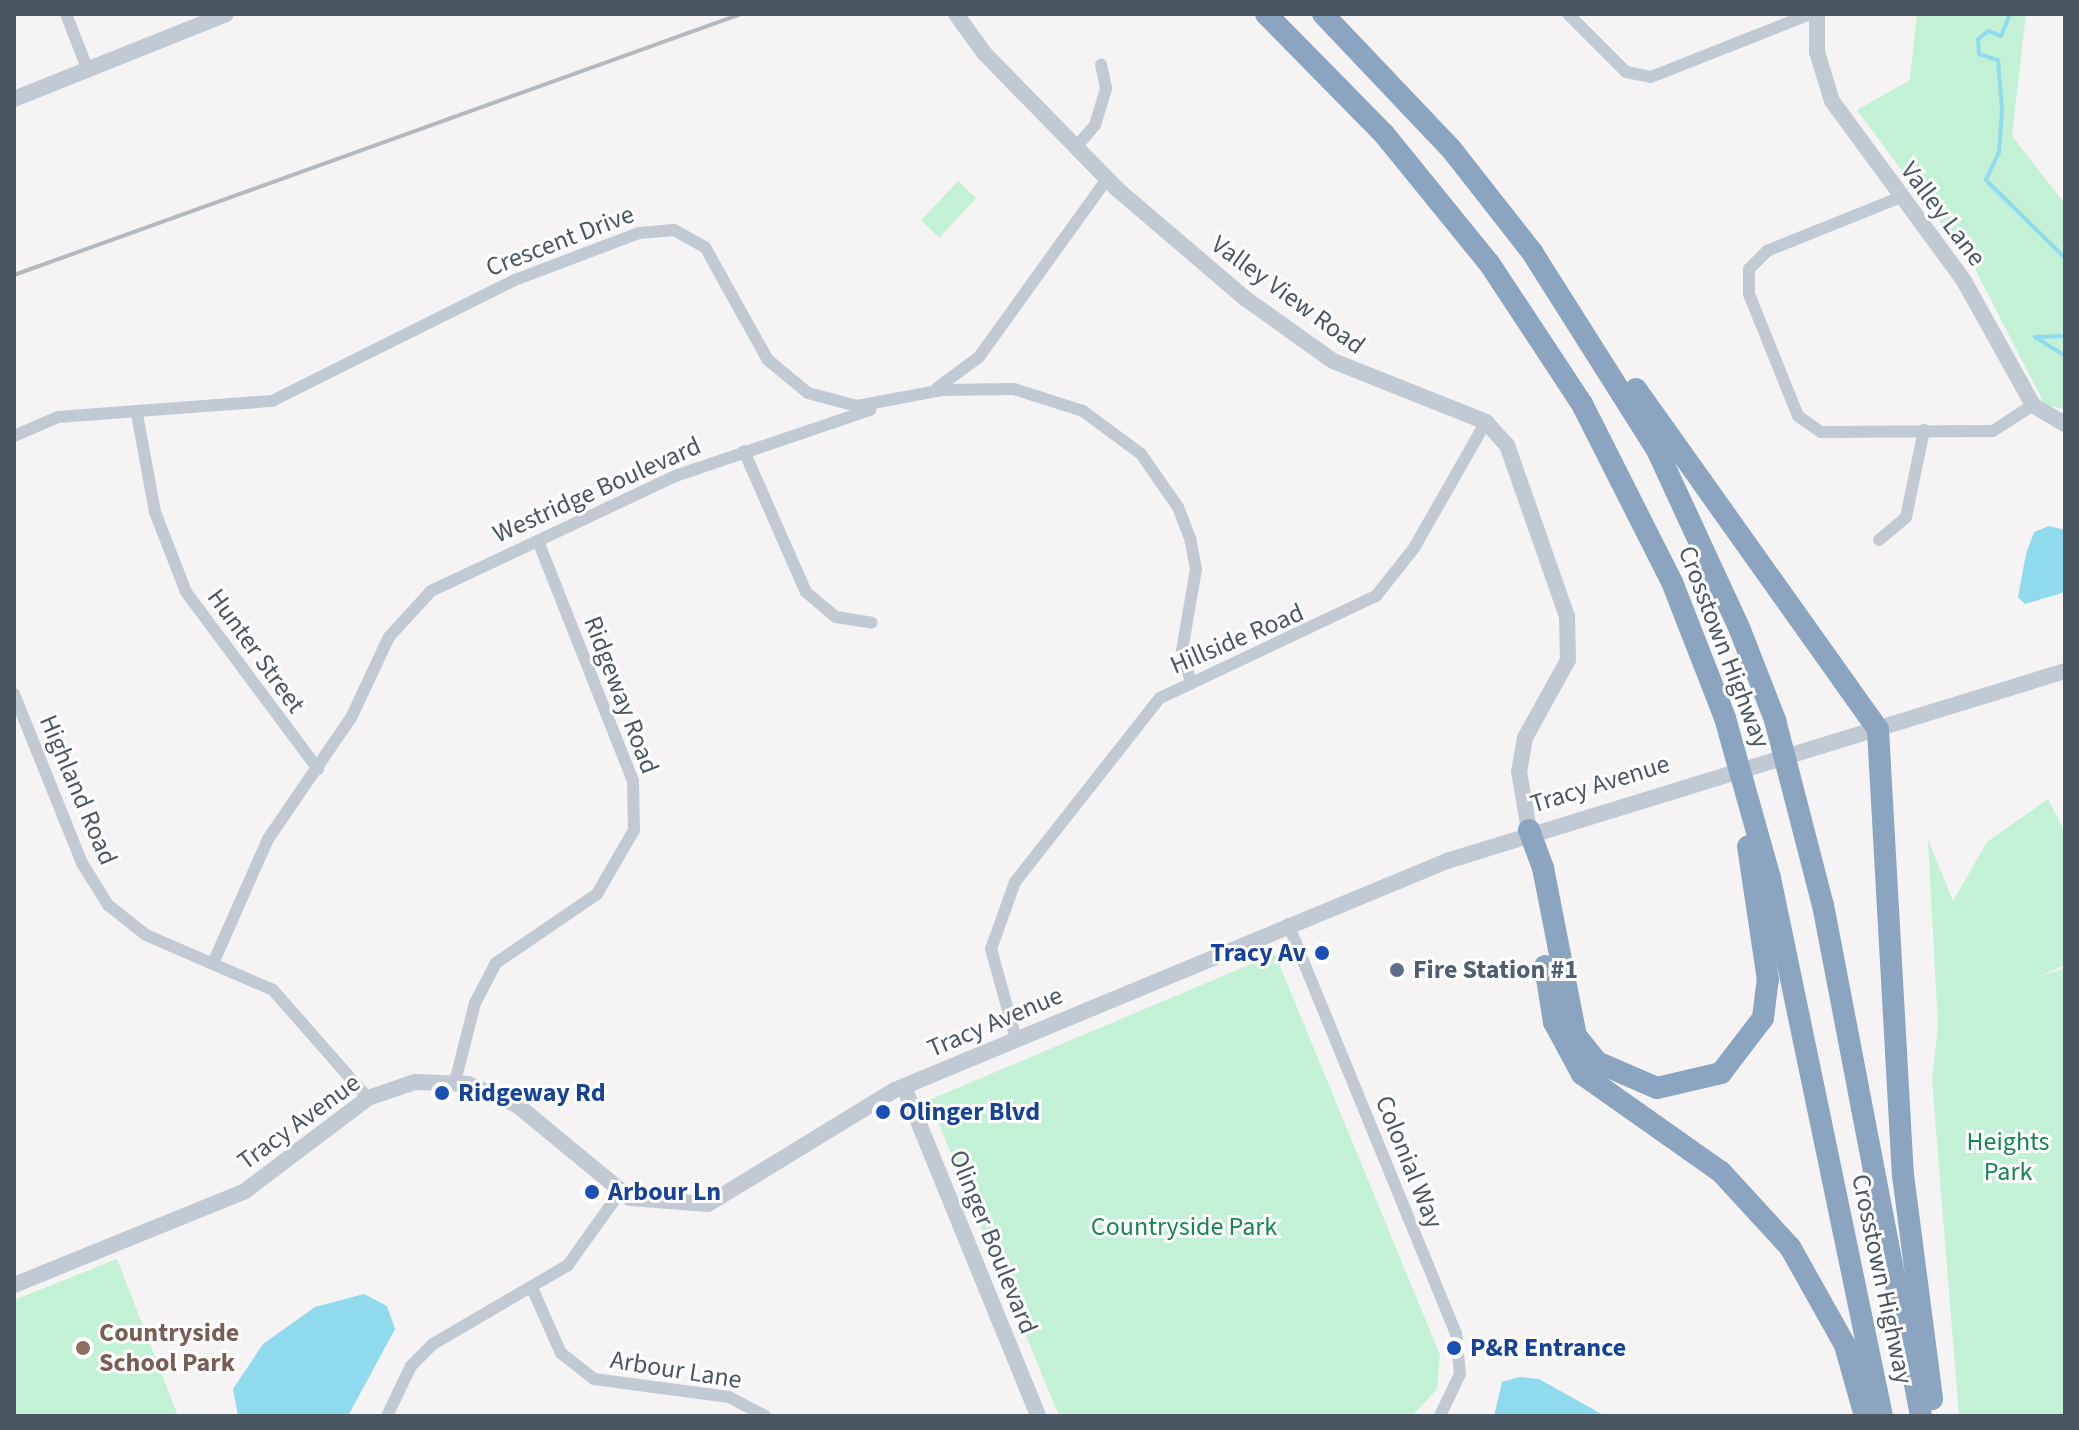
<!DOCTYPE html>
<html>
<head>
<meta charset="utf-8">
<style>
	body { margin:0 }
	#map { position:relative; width:2079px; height:1430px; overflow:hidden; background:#f5f3f3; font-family:"Source Sans 3",sans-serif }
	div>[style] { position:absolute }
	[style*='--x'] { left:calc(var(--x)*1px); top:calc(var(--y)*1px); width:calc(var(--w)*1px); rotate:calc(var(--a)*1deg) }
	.green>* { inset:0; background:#c3f1d5; transform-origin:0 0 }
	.water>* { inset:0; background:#90daee }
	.stream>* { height:4px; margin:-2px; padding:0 2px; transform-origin:2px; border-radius:2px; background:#90daee }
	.minor>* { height:12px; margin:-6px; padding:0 6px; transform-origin:6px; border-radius:6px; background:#c1cad2 }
	.tertiary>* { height:16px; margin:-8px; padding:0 8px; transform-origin:8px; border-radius:8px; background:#c1cad2 }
	.motorway>* { height:22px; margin:-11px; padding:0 11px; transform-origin:11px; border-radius:11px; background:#8ba5c1 }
	.rail>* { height:4px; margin:-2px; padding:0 2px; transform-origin:2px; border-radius:2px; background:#b5b8bd }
	.dots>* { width:22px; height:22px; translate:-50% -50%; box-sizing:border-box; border:4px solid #fff; border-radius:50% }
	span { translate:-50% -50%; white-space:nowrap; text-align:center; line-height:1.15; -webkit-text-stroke:6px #fff; paint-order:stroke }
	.street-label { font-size:26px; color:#4a5661 }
	.transit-label { font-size:26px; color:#164399; font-weight:700 }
	.right { translate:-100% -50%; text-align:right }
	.left { translate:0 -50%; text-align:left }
	.service-label { font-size:26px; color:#4e5e75; font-weight:700 }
	.park-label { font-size:26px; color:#17864f }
	.education-label { font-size:26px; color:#785e54; font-weight:700 }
	.frame { position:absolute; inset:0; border:16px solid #4a5661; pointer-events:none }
</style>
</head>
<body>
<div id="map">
	<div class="green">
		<i style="clip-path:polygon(1917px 14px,2026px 14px,2012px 136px,2065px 204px,2065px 409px,2045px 405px,1975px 269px,1857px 110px,1910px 80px)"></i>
		<i style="left:958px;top:181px;width:25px;height:54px;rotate:43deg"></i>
		<i style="clip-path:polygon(2048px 799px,2065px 832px,2065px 965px,2036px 978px,2065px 968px,2065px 1416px,1959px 1416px,1932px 1080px,1938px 1026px,1928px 840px,1953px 901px,1987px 842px)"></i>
		<i style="clip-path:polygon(1275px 954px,1440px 1355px,1437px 1389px,1412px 1416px,1059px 1416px,929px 1100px)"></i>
		<i style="clip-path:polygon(117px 1259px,178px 1416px,14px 1416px,14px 1300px)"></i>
	</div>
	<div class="water">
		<i style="clip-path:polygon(2049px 526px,2065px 530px,2065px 592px,2025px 604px,2018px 597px,2026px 554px,2034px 532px)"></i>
		<i style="clip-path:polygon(364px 1294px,387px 1306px,395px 1329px,348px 1416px,238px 1416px,233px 1389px,263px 1344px,315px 1307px)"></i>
		<i style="clip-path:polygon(1519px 1377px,1539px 1379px,1605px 1416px,1494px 1416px,1502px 1382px)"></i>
	</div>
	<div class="stream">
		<i style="--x:2010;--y:14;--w:24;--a:112"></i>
		<i style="--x:2001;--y:36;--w:14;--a:-159"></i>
		<i style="--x:1988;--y:31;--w:13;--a:141"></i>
		<i style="--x:1978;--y:39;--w:15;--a:86"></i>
		<i style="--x:1979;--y:54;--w:20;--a:18"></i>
		<i style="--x:1998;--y:60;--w:50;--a:85.4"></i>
		<i style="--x:2002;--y:110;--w:42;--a:94.1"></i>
		<i style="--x:1999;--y:152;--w:31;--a:115"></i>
		<i style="--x:1986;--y:180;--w:111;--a:44.6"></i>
		<i style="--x:2065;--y:336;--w:30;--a:178"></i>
		<i style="--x:2035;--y:337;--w:36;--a:32"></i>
	</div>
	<div class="minor">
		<i style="--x:66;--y:14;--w:58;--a:68.7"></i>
		<i style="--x:1568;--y:14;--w:82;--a:45"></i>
		<i style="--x:1626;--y:72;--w:25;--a:11"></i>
		<i style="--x:1651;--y:77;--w:171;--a:-21.6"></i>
		<i style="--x:1076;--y:147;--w:29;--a:-49"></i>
		<i style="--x:1095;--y:125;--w:39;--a:-73"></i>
		<i style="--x:1106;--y:88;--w:24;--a:-102"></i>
		<i style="--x:1901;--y:197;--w:144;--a:158.1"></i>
		<i style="--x:1767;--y:251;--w:25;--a:135"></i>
		<i style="--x:1749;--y:269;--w:25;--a:90"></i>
		<i style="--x:1749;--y:294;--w:131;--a:68.1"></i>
		<i style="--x:1798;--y:416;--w:28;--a:35"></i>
		<i style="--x:1821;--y:432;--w:172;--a:-0.3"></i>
		<i style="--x:1993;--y:431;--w:48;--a:-33"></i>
		<i style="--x:937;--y:388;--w:52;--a:-36.4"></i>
		<i style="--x:979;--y:357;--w:219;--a:-54.3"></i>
		<i style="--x:137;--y:414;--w:100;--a:79.6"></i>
		<i style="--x:155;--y:512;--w:86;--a:68.8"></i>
		<i style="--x:186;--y:592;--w:221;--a:53.3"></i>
		<i style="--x:14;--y:436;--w:48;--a:-23.4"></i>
		<i style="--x:58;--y:417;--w:215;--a:-4.3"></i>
		<i style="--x:272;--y:401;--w:271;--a:-26.5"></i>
		<i style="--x:515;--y:280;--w:133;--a:-20.8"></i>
		<i style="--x:639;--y:233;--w:35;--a:-5"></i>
		<i style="--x:674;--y:230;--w:35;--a:29"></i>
		<i style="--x:705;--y:247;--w:129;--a:60.9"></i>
		<i style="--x:768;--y:360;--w:52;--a:39.5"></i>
		<i style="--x:808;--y:393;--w:51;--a:14.9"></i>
		<i style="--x:857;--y:406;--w:86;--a:-10.7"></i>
		<i style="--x:942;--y:390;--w:72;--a:-0.8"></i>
		<i style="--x:1014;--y:389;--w:72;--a:17.7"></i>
		<i style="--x:1083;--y:411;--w:72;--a:36.6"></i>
		<i style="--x:1141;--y:454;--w:65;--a:55.1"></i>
		<i style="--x:1178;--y:507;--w:33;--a:69"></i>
		<i style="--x:1190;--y:538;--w:32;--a:79"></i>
		<i style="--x:1196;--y:569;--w:83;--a:99.7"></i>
		<i style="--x:1182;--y:651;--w:29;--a:74"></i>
		<i style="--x:744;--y:451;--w:154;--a:66.3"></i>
		<i style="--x:806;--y:592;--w:39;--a:40"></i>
		<i style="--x:836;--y:617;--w:36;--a:9"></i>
		<i style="--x:1879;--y:540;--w:35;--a:-40"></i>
		<i style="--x:1906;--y:517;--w:89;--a:-78.3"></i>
		<i style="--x:14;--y:694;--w:182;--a:68.1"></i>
		<i style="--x:82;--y:863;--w:49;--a:58.2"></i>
		<i style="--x:108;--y:905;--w:48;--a:38.3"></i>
		<i style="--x:146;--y:935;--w:138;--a:23.4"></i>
		<i style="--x:273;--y:990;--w:144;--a:48.7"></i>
		<i style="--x:1288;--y:924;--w:442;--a:67.7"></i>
		<i style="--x:1456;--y:1333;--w:41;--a:84.4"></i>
		<i style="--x:1460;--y:1374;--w:47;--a:115.5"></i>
		<i style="--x:214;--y:961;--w:133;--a:-66.1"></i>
		<i style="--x:268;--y:839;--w:147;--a:-55.6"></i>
		<i style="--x:351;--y:718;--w:89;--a:-64.9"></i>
		<i style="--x:389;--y:637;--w:62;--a:-47.6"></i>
		<i style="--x:431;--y:591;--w:273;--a:-25.2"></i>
		<i style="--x:678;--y:475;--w:203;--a:-18.7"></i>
		<i style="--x:1016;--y:1039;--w:93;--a:-105.5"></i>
		<i style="--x:991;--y:949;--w:71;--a:-70.3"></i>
		<i style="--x:1015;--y:882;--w:234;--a:-51.8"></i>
		<i style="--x:1160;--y:698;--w:239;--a:-25.3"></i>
		<i style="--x:1376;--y:596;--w:61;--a:-51.6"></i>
		<i style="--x:1414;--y:548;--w:145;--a:-60.3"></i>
		<i style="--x:455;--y:1082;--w:81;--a:-75.8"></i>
		<i style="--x:475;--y:1003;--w:45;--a:-62.3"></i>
		<i style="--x:496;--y:963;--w:122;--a:-34.3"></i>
		<i style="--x:597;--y:894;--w:74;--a:-60"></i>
		<i style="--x:634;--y:830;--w:49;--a:-91.2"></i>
		<i style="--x:633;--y:781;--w:255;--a:-111.6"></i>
		<i style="--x:532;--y:1288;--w:71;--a:66"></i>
		<i style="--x:561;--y:1353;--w:42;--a:38.2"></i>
		<i style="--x:594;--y:1379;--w:136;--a:7.6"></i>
		<i style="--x:729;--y:1397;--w:41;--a:27.8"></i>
		<i style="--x:387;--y:1416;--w:55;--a:-64.4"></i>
		<i style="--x:411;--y:1366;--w:31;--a:-45"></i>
		<i style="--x:433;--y:1344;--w:156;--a:-30.3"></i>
		<i style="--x:568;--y:1265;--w:90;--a:-54.5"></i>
	</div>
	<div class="tertiary">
		<i style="--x:956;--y:14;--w:49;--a:54.1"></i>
		<i style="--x:985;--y:54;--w:189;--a:45.6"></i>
		<i style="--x:1117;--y:189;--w:170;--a:40.5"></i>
		<i style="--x:1246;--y:299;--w:107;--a:35.5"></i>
		<i style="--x:1333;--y:361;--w:165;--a:21.7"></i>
		<i style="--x:1486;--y:422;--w:31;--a:48"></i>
		<i style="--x:1507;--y:445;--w:181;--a:70.7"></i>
		<i style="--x:1567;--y:616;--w:44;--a:88.7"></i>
		<i style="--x:1568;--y:660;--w:89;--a:118.9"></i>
		<i style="--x:1525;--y:738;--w:34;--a:100"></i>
		<i style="--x:1519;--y:771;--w:60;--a:80.4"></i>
		<i style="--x:1817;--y:14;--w:38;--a:90"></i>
		<i style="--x:1817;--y:52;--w:51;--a:73"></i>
		<i style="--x:1832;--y:101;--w:223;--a:53.7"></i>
		<i style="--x:1964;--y:281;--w:142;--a:60.9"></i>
		<i style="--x:2033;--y:405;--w:37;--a:31"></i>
		<i style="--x:14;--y:99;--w:228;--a:-21.8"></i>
		<i style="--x:904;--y:1087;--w:355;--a:67.8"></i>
		<i style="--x:14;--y:1285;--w:249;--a:-22.1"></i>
		<i style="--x:245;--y:1191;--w:154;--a:-37.1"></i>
		<i style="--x:368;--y:1098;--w:50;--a:-18.8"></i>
		<i style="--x:415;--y:1082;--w:53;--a:2.2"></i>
		<i style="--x:468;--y:1084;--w:53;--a:23.2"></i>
		<i style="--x:517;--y:1105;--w:146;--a:39.5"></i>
		<i style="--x:630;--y:1198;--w:78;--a:4.4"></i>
		<i style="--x:708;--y:1204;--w:219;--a:-31.4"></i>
		<i style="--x:895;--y:1090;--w:598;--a:-22.53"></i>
		<i style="--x:1447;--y:861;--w:647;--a:-17.09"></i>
	</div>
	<div class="motorway">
		<i style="--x:1266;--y:14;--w:168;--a:45.5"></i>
		<i style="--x:1384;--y:134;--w:166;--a:50.9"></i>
		<i style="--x:1489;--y:263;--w:169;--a:56.6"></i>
		<i style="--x:1582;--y:404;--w:199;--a:63.2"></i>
		<i style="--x:1672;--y:582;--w:146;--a:68.7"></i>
		<i style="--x:1725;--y:718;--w:166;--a:74.3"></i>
		<i style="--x:1770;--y:878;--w:550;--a:78.24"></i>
		<i style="--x:1323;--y:14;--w:187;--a:46.5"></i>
		<i style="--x:1452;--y:150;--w:130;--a:51.9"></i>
		<i style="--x:1532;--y:252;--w:234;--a:57.7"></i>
		<i style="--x:1657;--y:450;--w:198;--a:65.2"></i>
		<i style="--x:1740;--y:630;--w:97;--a:68.7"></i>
		<i style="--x:1775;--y:720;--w:191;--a:75.5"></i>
		<i style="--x:1823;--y:905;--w:520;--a:79.14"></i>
		<i style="--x:1636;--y:389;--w:418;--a:54.6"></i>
		<i style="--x:1878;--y:730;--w:446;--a:86.8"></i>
		<i style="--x:1903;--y:1175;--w:226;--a:82.6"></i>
		<i style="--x:1529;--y:830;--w:40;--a:69.8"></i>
		<i style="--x:1543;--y:868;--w:171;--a:78.9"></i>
		<i style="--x:1576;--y:1036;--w:33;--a:51"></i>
		<i style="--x:1597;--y:1062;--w:65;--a:23.4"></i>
		<i style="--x:1657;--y:1088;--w:66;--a:-13.2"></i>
		<i style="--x:1721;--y:1073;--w:69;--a:-52.6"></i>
		<i style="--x:1763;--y:1018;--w:38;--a:-83"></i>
		<i style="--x:1768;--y:980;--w:135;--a:-98.5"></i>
		<i style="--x:1545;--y:966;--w:57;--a:80.9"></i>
		<i style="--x:1554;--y:1022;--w:59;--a:61.7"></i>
		<i style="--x:1582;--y:1074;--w:170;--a:35.2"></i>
		<i style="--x:1721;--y:1172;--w:102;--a:47.4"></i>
		<i style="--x:1790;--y:1247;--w:112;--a:60.7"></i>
		<i style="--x:1845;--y:1345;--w:74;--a:74.3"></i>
	</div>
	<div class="rail">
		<i style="--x:14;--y:275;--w:772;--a:-19.75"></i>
	</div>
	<div class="dots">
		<i style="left:1322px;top:953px;background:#1a4fb4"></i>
		<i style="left:1397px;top:970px;background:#5c6f8a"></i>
		<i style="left:442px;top:1093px;background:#1a4fb4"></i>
		<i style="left:883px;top:1112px;background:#1a4fb4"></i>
		<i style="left:592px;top:1192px;background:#1a4fb4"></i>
		<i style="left:83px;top:1348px;background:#8d6e63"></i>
		<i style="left:1454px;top:1348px;background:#1a4fb4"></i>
	</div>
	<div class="street-label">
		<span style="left:1943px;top:214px;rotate:53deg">Valley Lane</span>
		<span style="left:560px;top:241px;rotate:-21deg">Crescent Drive</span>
		<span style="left:1288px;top:295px;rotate:36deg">Valley View Road</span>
		<span style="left:597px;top:490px;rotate:-24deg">Westridge Boulevard</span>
		<span style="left:1237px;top:639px;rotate:-23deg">Hillside Road</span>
		<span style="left:1724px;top:647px;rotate:69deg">Crosstown Highway</span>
		<span style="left:256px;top:651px;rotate:54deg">Hunter Street</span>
		<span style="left:621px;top:695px;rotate:69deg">Ridgeway Road</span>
		<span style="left:1600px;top:784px;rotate:-17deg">Tracy Avenue</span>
		<span style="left:78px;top:790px;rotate:67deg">Highland Road</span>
		<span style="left:995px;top:1022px;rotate:-23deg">Tracy Avenue</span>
		<span style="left:299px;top:1122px;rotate:-36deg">Tracy Avenue</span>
		<span style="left:1409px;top:1162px;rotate:68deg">Colonial Way</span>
		<span style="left:993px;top:1242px;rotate:68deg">Olinger Boulevard</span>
		<span style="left:1882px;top:1279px;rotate:78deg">Crosstown Highway</span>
		<span style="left:676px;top:1370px;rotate:9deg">Arbour Lane</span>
	</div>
	<div class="transit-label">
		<span class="right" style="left:1306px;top:953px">Tracy Av</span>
		<span class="left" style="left:458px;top:1093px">Ridgeway Rd</span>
		<span class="left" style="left:899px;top:1112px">Olinger Blvd</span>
		<span class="left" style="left:608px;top:1192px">Arbour Ln</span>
		<span class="left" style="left:1470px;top:1348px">P&amp;R Entrance</span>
	</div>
	<div class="service-label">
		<span class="left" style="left:1413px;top:970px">Fire Station #1</span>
	</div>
	<div class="park-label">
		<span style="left:2008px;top:1157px">Heights<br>Park</span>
		<span style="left:1184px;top:1227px">Countryside Park</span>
	</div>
	<div class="education-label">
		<span class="left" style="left:99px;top:1348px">Countryside<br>School Park</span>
	</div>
	<div class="frame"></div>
</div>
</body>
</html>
